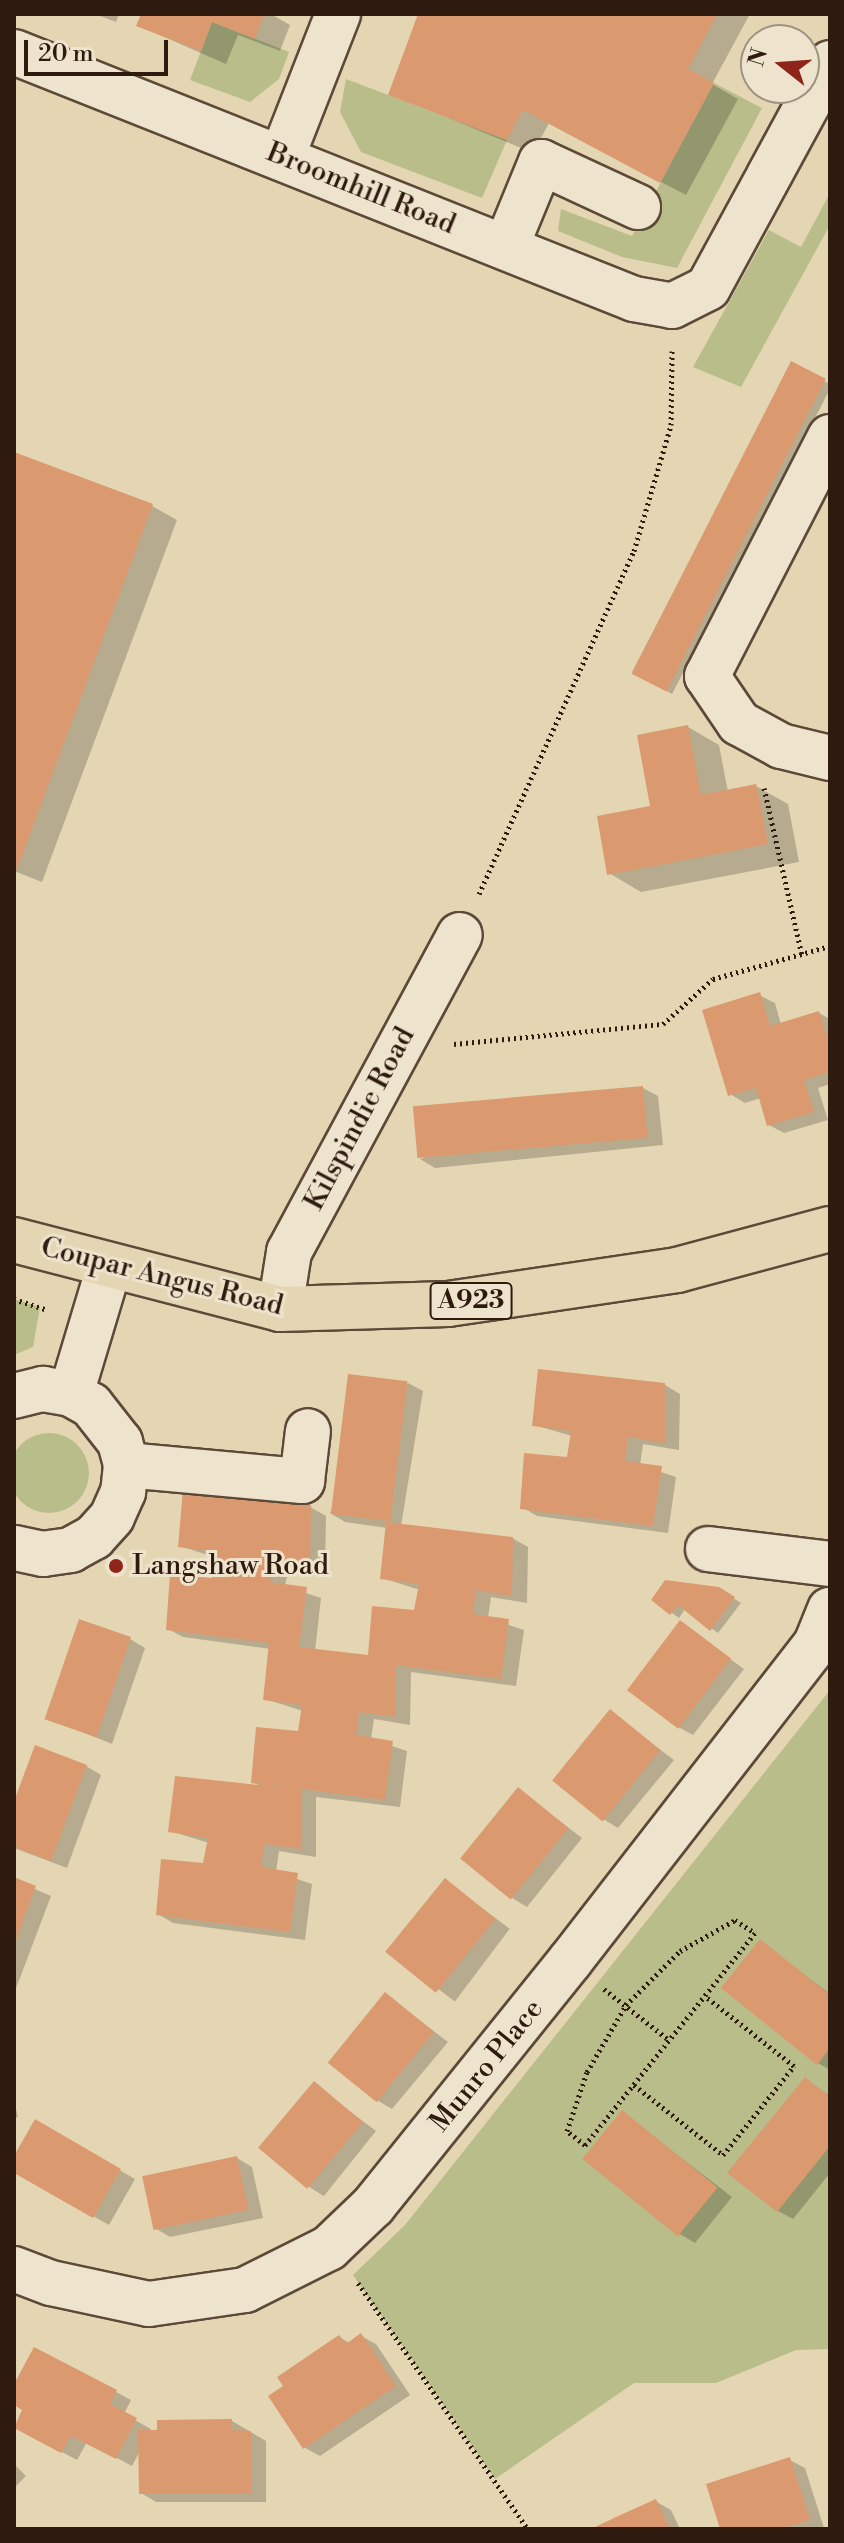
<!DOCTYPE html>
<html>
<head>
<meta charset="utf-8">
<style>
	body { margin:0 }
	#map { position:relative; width:844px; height:2543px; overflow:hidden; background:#e5d6b3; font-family:"Libre Bodoni",serif }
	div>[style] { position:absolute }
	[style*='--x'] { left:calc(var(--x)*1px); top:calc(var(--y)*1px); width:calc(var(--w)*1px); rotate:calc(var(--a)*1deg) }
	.green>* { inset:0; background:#b8bd8a }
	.round { border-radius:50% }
	.shadow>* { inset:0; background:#0003; transform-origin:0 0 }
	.building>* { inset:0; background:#db996f; transform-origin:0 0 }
	.path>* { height:5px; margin-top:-2.5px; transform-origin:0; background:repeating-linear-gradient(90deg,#2e1a0f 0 2px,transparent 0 6px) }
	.roads { filter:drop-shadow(2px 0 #5c4938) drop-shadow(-2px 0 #5c4938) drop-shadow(0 2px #5c4938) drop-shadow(0 -2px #5c4938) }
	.minor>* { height:44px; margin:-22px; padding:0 22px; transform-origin:22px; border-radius:22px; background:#eee4ce }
	.major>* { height:44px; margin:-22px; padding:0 22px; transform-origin:22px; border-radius:22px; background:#e5d6b3 }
	.dots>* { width:22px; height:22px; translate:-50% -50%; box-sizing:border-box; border:4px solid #eee4ce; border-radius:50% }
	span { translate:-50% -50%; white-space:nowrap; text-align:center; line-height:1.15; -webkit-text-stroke:6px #eee4ce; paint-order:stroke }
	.shield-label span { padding:2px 6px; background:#eee4ce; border:2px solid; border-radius:6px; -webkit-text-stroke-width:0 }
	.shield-label { font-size:26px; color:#2e1a0f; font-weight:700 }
	.street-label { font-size:28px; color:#2e1a0f }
	.poi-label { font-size:28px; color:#2e1a0f }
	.left { translate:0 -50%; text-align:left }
	.frame { position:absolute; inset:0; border:16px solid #2e1a0f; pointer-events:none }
	.north { position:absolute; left:740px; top:24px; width:80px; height:80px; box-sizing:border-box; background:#eee4ce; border:2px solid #a19382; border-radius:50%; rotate:287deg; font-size:22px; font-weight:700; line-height:32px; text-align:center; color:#2e1a0f }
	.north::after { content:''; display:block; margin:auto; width:28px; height:36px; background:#8f2418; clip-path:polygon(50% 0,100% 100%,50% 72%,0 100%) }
	.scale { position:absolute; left:24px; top:40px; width:144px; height:36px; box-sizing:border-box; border:4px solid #2e1a0f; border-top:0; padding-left:10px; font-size:24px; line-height:28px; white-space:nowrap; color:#2e1a0f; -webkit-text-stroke:6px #eee4ce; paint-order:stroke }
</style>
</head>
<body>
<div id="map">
	<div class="green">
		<i style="clip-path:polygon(212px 22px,289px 52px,279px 79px,250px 102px,190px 80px)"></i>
		<i style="clip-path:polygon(346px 79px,507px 140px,482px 198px,361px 152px,340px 112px)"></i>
		<i style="clip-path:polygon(714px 83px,762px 108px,677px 268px,622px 257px,558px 231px,561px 209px,632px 236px)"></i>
		<i style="clip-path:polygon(830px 193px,830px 225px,741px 387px,693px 367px,769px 230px,801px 247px)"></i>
		<i style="clip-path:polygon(14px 1299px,40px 1307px,33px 1347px,14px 1355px)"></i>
		<i class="round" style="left:9px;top:1433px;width:80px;height:80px"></i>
		<i style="clip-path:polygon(830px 1690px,830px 2349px,796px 2350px,716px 2383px,634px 2383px,495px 2479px,353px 2275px,405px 2225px)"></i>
	</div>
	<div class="shadow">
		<i style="clip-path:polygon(95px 14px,119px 14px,116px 22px)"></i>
		<i style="clip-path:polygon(143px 14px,271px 14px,290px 25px,280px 51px,238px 35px,226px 64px,139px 26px)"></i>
		<i style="clip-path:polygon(420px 14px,750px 14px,712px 84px,738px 99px,686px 195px,549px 123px,533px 153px,391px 94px)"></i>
		<i style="clip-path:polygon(792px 364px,830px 384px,830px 389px,672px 694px,632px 672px)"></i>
		<i style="clip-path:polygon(14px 455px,152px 506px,177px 520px,42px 882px,14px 871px)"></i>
		<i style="clip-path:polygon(688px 727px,719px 745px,728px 792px,756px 786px,788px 804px,799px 862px,641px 892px,609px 873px,653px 807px)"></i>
		<i style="clip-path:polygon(759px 995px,775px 1003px,781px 1025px,819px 1013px,830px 1019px,830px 1084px,818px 1088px,828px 1120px,784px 1133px,769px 1125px,761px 1098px,745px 1103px,730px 1094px)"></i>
		<i style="clip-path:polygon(643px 1088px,658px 1096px,663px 1145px,435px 1168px,420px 1159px)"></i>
		<i style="clip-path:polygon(408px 1383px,423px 1391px,401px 1526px,512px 1538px,528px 1547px,527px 1603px,491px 1597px,488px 1618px,524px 1630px,516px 1686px,411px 1672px,410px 1725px,374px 1719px,371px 1739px,407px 1751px,400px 1807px,316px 1797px,316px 1857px,279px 1851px,276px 1872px,312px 1884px,305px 1940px,173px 1923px,158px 1914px,205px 1866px,209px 1843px,170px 1831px,264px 1788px,253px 1782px,300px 1734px,303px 1711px,265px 1699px,271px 1649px,183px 1637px,168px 1629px,214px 1581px,217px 1558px,180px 1546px,310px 1507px,326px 1516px,325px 1572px,289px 1566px,285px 1586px,321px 1598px,315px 1651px,370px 1657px,416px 1612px,420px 1590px,382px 1578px,387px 1528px,345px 1522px,330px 1513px)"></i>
		<i style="clip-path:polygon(665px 1385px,680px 1394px,679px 1450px,643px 1444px,640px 1465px,676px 1477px,668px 1533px,537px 1516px,522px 1507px,568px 1459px,572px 1436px,534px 1425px)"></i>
		<i style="clip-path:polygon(719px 1589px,741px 1603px,718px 1633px,685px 1609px,679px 1618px,654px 1600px)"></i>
		<i style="clip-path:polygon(680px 1623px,744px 1669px,693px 1735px,678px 1727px)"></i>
		<i style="clip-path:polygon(130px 1639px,145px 1648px,112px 1744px,47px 1718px)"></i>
		<i style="clip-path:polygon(610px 1712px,674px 1760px,618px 1828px,603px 1819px)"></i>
		<i style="clip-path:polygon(86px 1766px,101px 1775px,67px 1868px,14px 1848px,14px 1807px)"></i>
		<i style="clip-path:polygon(519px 1790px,582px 1838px,527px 1907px,512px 1898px)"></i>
		<i style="clip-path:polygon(14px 1880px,51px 1896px,15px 1991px,14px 1990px)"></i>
		<i style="left:445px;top:1880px;width:81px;height:91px;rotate:37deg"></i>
		<i style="clip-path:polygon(760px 1941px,830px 1994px,830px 2070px,818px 2063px)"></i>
		<i style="clip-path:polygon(385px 1994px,448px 2042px,392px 2109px,377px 2100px)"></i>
		<i style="clip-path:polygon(806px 2080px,830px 2096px,830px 2173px,793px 2219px,778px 2211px)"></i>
		<i style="clip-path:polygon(314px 2084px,376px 2131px,324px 2196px,309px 2187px)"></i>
		<i style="clip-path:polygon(14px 2101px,18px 2117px,14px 2118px)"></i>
		<i style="clip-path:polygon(623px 2113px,732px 2197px,695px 2243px,680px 2234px)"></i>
		<i style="clip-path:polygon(36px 2122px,135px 2179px,109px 2225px,14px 2171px,14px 2160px)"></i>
		<i style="clip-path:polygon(237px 2158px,252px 2167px,263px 2218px,170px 2237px,155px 2228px)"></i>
		<i style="clip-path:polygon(361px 2336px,376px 2344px,410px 2395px,320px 2456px,305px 2448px,285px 2387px,339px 2337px,350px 2343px)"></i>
		<i style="clip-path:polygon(14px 2388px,116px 2392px,131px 2400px,124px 2414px,151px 2429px,149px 2432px,232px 2421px,266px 2441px,266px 2502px,156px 2502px,141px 2493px,141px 2449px,132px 2466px,87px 2442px,77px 2460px,30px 2435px,24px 2409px,14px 2403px)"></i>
		<i style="clip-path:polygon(790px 2460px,805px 2468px,824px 2528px,722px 2529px)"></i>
		<i style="clip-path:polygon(14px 2464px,26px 2476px,14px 2488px)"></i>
		<i style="clip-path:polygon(655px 2501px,671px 2510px,680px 2529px,595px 2529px)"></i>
	</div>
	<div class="building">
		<i style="clip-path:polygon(141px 14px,264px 14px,255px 39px,212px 22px,201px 51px,136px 26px)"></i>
		<i style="clip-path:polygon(418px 14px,717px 14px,688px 69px,714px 83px,660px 183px,523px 110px,507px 140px,388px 95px)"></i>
		<i style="left:791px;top:361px;width:39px;height:351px;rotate:27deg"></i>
		<i style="clip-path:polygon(14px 452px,153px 504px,17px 869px,14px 868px)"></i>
		<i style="clip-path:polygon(688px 725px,701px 795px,756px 784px,768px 844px,607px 875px,597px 816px,650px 806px,637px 735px)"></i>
		<i style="clip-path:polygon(760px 992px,770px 1026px,819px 1011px,830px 1046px,830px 1072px,804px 1080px,814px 1112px,767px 1126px,756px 1088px,728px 1096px,702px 1010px)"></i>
		<i style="left:643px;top:1086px;width:52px;height:231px;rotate:85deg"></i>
		<i style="clip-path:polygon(538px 1369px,665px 1383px,665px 1443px,628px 1437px,625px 1461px,662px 1466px,653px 1526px,520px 1509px,524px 1453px,567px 1457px,571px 1431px,532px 1426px)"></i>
		<i style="left:348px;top:1374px;width:60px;height:141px;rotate:7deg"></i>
		<i style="clip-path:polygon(183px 1490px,311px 1505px,310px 1564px,274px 1559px,270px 1582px,307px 1587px,299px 1647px,368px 1655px,372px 1606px,414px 1610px,419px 1584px,380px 1579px,386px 1522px,513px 1537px,512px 1596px,476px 1590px,473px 1614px,509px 1619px,501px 1679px,396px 1665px,396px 1717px,359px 1712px,356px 1735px,393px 1741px,385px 1800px,302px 1789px,301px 1849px,264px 1844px,261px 1867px,298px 1873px,290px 1932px,156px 1915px,161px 1859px,203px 1863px,208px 1838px,168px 1832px,175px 1776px,297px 1789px,251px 1783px,256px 1727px,298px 1731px,302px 1705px,263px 1700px,269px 1643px,166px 1630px,170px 1574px,212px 1578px,216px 1552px,178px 1547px)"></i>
		<i style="clip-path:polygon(665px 1580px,719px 1587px,735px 1597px,710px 1631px,678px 1605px,670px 1615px,651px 1600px)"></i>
		<i style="left:79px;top:1619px;width:55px;height:106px;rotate:19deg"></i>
		<i style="left:680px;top:1620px;width:64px;height:88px;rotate:37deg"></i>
		<i style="left:610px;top:1709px;width:65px;height:92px;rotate:39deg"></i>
		<i style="clip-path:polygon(35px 1745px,87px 1765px,51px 1861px,14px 1847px,14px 1801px)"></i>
		<i style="left:518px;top:1787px;width:65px;height:92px;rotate:39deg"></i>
		<i style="clip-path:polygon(14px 1877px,36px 1886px,14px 1945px)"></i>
		<i style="left:445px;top:1878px;width:65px;height:95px;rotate:39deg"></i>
		<i style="clip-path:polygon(760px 1939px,830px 1995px,830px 2048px,817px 2065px,721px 1988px)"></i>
		<i style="left:385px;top:1992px;width:63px;height:91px;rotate:39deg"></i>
		<i style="clip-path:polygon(805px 2077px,830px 2097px,830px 2146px,777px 2212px,727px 2173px)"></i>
		<i style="left:314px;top:2081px;width:64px;height:87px;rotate:40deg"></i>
		<i style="left:622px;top:2110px;width:123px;height:63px;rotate:39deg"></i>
		<i style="clip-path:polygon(35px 2119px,121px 2169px,93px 2218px,14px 2173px,14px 2156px)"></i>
		<i style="left:237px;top:2156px;width:55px;height:97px;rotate:78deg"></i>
		<i style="clip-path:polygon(361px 2333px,396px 2386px,303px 2449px,268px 2396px,283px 2386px,277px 2377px,339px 2335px,346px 2344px)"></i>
		<i style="clip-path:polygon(34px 2347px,117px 2390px,110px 2404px,137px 2418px,116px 2459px,71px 2436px,61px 2453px,14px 2428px,22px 2410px,14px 2405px,14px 2384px)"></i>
		<i style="clip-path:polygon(232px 2419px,232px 2430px,251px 2431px,251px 2494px,139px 2494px,138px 2430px,157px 2430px,157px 2420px)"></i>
		<i style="clip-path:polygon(790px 2457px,810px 2520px,781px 2529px,720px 2529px,706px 2484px)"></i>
		<i style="clip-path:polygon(656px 2499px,670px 2529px,591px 2529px,616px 2517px)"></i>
	</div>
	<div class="path">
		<i style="--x:764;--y:788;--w:171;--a:77.2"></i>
		<i style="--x:479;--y:894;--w:376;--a:-65.7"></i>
		<i style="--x:634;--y:551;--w:131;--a:-73.6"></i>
		<i style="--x:671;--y:425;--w:74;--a:-89.2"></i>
		<i style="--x:454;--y:1044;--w:210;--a:-5.5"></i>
		<i style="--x:663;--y:1024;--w:67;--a:-42"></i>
		<i style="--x:713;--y:979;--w:122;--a:-15.8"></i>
		<i style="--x:14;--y:1299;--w:35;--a:18"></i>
		<i style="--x:735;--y:1920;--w:24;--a:33"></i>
		<i style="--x:755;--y:1933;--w:272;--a:128.7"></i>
		<i style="--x:585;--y:2145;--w:23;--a:-142"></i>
		<i style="--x:567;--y:2131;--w:62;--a:-71.3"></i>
		<i style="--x:587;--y:2072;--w:78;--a:-59.8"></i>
		<i style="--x:626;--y:2005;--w:76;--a:-45"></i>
		<i style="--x:680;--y:1951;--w:63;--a:-29.4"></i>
		<i style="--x:604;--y:1989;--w:83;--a:38.1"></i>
		<i style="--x:634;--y:2085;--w:113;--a:38.2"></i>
		<i style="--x:723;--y:2155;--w:114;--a:-51.4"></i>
		<i style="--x:794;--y:2066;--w:113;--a:-141.8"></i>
		<i style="--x:358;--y:2283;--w:299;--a:55.4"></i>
	</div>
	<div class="roads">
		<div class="minor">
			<i style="--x:14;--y:52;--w:667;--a:21.72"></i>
			<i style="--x:634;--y:299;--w:39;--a:10"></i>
			<i style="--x:672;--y:306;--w:40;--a:-26.6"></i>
			<i style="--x:708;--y:288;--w:256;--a:-61.5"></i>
			<i style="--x:282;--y:157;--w:154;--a:-68.6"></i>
			<i style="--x:506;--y:247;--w:92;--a:-67.6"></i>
			<i style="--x:541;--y:162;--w:107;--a:24.9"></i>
			<i style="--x:830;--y:437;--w:269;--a:117.2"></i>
			<i style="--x:707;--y:676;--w:57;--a:55.8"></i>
			<i style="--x:739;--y:723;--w:48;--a:28.7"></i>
			<i style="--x:781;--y:746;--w:50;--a:13.8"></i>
			<i style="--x:280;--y:1309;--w:58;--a:-81"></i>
			<i style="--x:289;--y:1252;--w:360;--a:-61.7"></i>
			<i style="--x:71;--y:1394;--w:133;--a:-73.3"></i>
			<i style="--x:14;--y:1396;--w:30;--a:-14"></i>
			<i style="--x:43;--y:1389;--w:28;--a:10"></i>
			<i style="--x:71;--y:1394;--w:23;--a:29"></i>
			<i style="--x:91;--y:1405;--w:47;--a:51.9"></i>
			<i style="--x:120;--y:1442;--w:24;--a:75"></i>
			<i style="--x:126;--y:1465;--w:27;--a:96"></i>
			<i style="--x:123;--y:1492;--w:27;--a:114"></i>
			<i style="--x:112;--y:1517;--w:27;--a:132"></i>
			<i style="--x:94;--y:1537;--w:26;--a:151"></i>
			<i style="--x:71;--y:1550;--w:28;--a:172"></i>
			<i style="--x:43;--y:1554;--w:30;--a:-168"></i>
			<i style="--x:126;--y:1465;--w:177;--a:5.2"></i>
			<i style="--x:302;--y:1481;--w:50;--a:-83.2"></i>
			<i style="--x:708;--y:1549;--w:123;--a:7"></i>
			<i style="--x:14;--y:2269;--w:40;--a:21"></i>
			<i style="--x:51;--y:2283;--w:100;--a:12.1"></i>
			<i style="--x:149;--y:2304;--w:97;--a:-8.3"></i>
			<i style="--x:245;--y:2290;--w:94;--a:-26.6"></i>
			<i style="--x:329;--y:2248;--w:61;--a:-43.7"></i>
			<i style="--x:373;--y:2206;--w:314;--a:-51.2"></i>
			<i style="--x:570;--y:1961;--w:401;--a:-52.2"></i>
			<i style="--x:816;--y:1644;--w:37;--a:-68"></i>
		</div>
		<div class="major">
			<i style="--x:14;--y:1240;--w:275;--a:14.5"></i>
			<i style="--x:280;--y:1309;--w:168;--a:-1.7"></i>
			<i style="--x:448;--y:1304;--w:232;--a:-8.4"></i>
			<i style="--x:677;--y:1270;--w:158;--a:-15"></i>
		</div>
	</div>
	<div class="dots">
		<i style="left:116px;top:1566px;background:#8f2418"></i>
	</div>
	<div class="shield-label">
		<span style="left:471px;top:1301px">A923</span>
	</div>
	<div class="street-label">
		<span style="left:361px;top:189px;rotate:22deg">Broomhill Road</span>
		<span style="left:360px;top:1119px;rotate:-62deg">Kilspindie Road</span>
		<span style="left:162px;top:1277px;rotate:14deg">Coupar Angus Road</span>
		<span style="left:487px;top:2066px;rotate:-51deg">Munro Place</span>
	</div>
	<div class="poi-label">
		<span class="left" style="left:132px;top:1566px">Langshaw Road</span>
	</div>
	<div class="frame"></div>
	<div class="north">N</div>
	<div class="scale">20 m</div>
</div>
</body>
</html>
